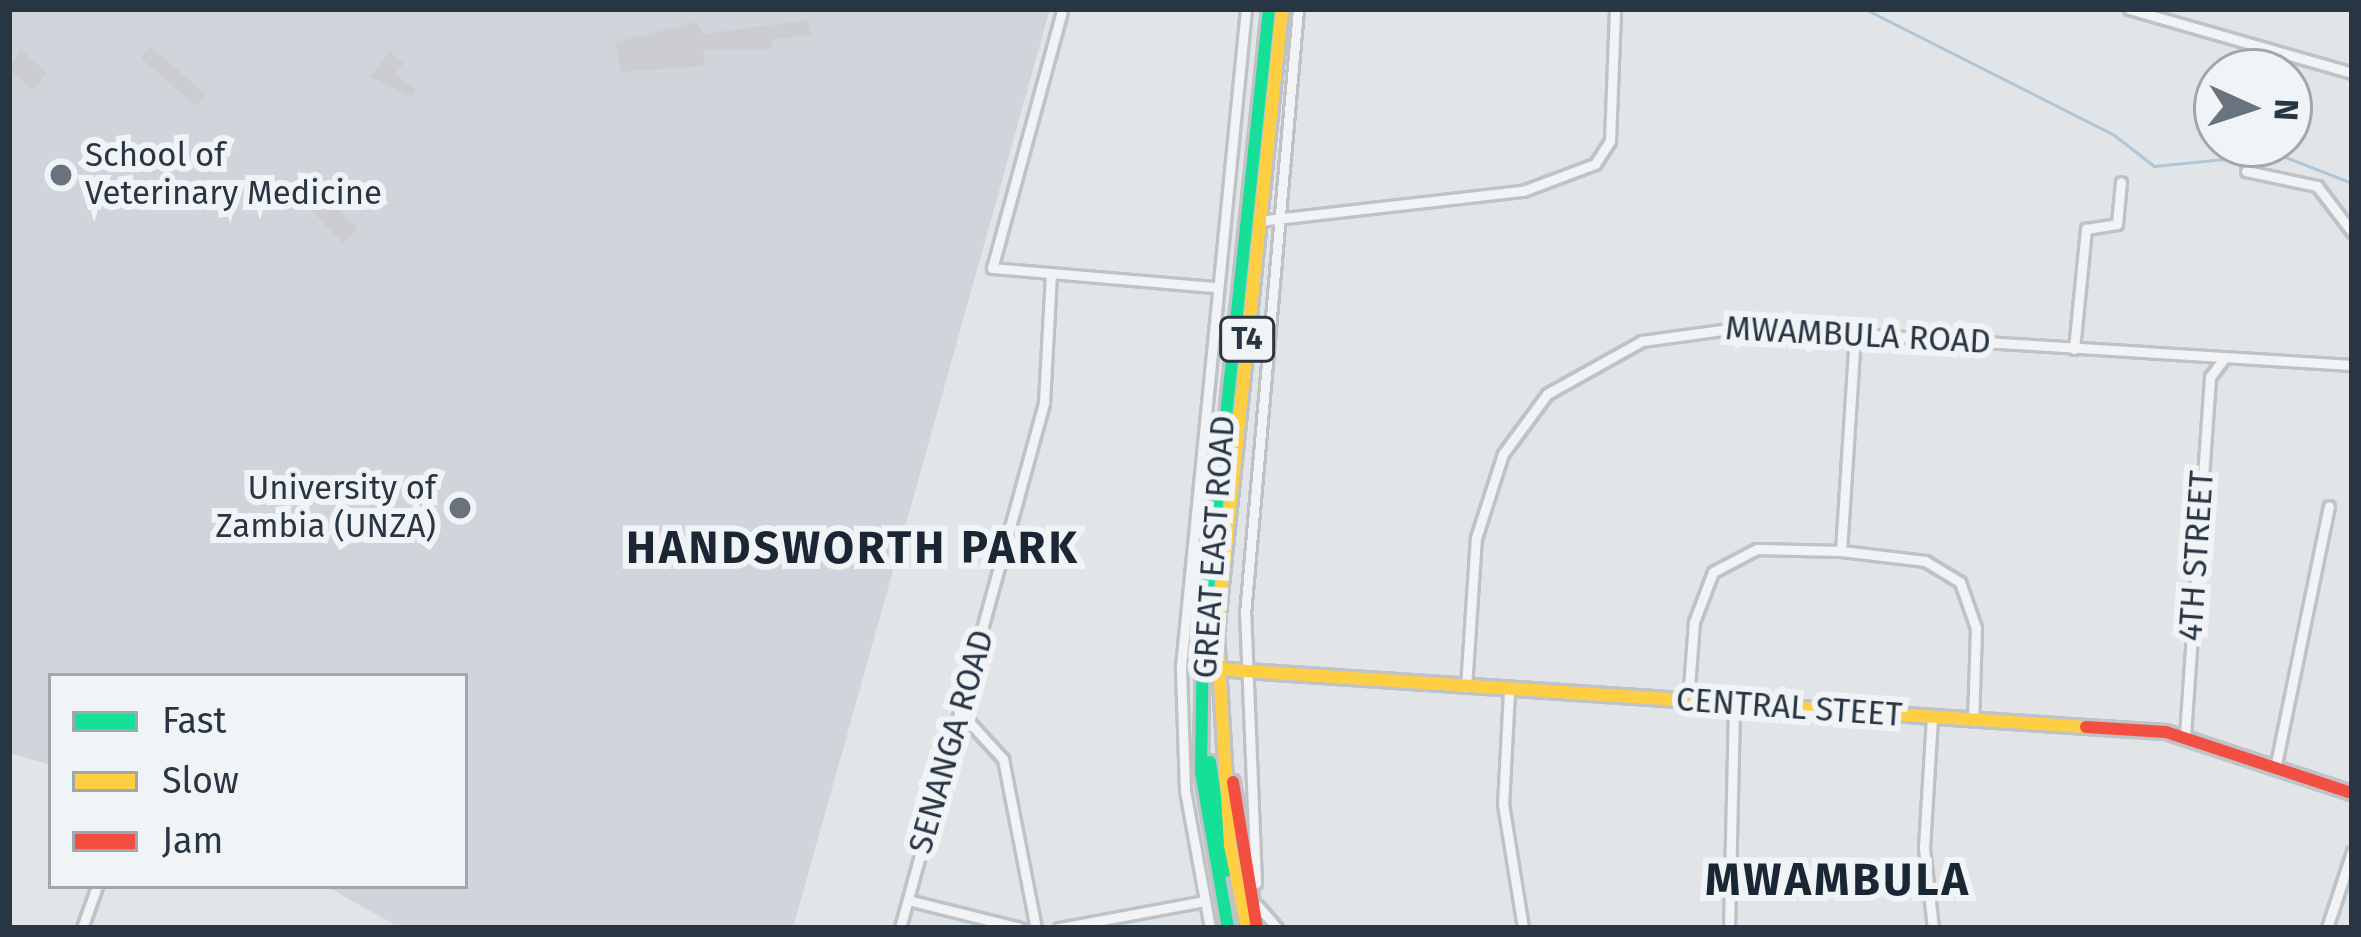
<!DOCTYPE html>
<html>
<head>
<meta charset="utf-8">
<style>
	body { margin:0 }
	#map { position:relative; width:2361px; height:937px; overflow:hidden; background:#e2e5e8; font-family:"Fira Sans",sans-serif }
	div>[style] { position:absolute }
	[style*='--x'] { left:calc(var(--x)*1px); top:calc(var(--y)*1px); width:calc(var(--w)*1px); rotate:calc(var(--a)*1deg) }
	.built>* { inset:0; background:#d0d5db }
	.stream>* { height:3px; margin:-1.5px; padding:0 1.5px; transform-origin:1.5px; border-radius:1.5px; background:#b0c6d4 }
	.building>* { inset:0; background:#cbcdd0; transform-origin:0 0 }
	.roads { filter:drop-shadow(3px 0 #c0c3c6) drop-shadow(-3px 0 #c0c3c6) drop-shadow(0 3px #c0c3c6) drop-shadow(0 -3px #c0c3c6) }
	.street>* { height:9px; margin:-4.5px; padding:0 4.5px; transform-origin:4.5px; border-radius:4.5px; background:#f2f3f4 }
	.fast>* { height:12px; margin:-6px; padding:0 6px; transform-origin:6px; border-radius:6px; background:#16e098 }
	.slow>* { height:12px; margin:-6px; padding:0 6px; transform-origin:6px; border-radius:6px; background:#ffcf43 }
	.jam>* { height:12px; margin:-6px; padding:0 6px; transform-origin:6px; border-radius:6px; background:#f24e42 }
	.dots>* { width:33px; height:33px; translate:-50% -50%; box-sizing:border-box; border:6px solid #f0f4f7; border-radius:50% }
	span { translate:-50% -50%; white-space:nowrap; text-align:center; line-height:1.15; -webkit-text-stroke:12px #f0f4f7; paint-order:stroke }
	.shield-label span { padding:3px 9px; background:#f0f4f7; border:3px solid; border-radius:9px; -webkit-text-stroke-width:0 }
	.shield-label { font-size:30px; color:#283543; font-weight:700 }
	.poi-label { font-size:33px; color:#283543 }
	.left { translate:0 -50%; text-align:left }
	.right { translate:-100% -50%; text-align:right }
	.street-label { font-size:33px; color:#283543 }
	.district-label { font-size:45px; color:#1a2633; font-weight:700; letter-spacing:3px }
	.frame { position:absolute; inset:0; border:12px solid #283543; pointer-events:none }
	.legend { position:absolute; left:48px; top:673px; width:420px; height:216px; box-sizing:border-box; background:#f0f4f7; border:3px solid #a0a8af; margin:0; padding:15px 21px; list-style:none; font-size:36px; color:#283543 }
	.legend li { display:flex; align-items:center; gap:24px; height:60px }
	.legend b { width:60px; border:3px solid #a0a8af }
	.north { position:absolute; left:2193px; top:48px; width:120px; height:120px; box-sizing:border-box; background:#f0f4f7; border:3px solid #a0a8af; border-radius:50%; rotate:93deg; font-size:33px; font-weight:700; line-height:48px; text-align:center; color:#283543 }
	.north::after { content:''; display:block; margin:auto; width:42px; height:54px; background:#69737d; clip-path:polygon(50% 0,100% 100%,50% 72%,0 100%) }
</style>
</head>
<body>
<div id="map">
	<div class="built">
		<i style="clip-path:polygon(9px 9px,1050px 9px,793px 928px,400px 928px,326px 886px,465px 886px,465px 676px,51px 676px,51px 765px,9px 753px)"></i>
	</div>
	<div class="stream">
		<i style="--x:1865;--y:9;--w:279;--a:26.8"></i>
		<i style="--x:2114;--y:135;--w:51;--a:37.8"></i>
		<i style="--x:2154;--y:166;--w:121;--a:-5.7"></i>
		<i style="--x:2280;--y:155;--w:77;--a:21.3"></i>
	</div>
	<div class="building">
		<i style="clip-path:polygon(809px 20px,811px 35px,771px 40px,772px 49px,703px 50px,705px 66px,620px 72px,616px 42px,696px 22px,703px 34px)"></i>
		<i style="left:151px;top:47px;width:72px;height:15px;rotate:41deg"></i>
		<i style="clip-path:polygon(20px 49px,47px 73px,32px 90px,9px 69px)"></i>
		<i style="clip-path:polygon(389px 51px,404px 63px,395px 74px,415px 89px,411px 97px,370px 77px)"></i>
		<i style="clip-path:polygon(313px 185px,358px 229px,343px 243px,303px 202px)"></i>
	</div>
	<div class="roads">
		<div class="street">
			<i style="--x:2129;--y:9;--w:232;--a:16"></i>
			<i style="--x:1062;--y:11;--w:266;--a:105.2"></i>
			<i style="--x:992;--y:268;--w:221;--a:4.9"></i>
			<i style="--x:2246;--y:171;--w:73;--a:11.9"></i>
			<i style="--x:2317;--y:186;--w:58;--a:52.7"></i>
			<i style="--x:1258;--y:221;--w:267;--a:-6.5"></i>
			<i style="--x:1523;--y:191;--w:77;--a:-20.6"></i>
			<i style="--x:1595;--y:164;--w:27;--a:-57"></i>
			<i style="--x:1610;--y:141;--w:132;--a:-87.8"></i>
			<i style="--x:2074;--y:349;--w:121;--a:-84.3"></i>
			<i style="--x:2086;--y:229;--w:31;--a:-9"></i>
			<i style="--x:2117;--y:224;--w:42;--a:-84.6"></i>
			<i style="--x:1841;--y:551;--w:218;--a:-86.3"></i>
			<i style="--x:1466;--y:687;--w:149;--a:-86.2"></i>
			<i style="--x:1476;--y:538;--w:88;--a:-72.2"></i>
			<i style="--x:1503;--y:454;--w:74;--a:-53.7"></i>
			<i style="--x:1547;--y:394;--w:109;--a:-29.2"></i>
			<i style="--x:1642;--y:341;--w:103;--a:-7.8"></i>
			<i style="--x:1744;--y:327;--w:609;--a:3.58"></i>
			<i style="--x:1509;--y:691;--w:113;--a:93"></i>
			<i style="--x:1503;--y:804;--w:126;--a:80.8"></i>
			<i style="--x:1688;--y:701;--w:79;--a:-85.7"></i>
			<i style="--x:1694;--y:622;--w:53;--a:-69.2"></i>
			<i style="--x:1713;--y:572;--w:50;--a:-27.6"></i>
			<i style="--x:1757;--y:549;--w:84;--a:1.4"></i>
			<i style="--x:1841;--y:551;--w:85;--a:6.8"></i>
			<i style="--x:1925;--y:561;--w:41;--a:31"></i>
			<i style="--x:1960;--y:582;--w:49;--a:70.8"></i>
			<i style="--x:1976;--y:628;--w:93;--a:91.8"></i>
			<i style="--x:960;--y:712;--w:64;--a:47.5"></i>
			<i style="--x:1003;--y:759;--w:172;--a:79"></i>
			<i style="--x:1932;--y:717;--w:131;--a:93.5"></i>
			<i style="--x:1924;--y:848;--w:81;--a:83.6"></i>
			<i style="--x:2185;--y:735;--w:359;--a:-86"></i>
			<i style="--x:2210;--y:377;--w:25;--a:-53"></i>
			<i style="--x:2276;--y:764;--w:263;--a:-78.4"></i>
			<i style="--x:1256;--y:883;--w:269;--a:-92.3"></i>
			<i style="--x:1245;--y:614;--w:607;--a:-84.99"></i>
			<i style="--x:908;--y:900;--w:115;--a:14"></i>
			<i style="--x:1258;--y:906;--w:29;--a:49"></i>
			<i style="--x:82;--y:928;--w:45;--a:-70.3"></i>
			<i style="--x:900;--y:928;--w:544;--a:-74.66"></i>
			<i style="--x:1044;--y:403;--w:129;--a:-86.9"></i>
			<i style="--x:1059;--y:928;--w:147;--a:-10.5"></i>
			<i style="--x:1210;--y:928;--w:140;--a:-100.3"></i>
			<i style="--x:1185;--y:790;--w:123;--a:-91.9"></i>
			<i style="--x:1181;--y:667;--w:661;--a:-84.36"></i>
			<i style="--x:1729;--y:928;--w:224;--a:-88.7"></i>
			<i style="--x:2327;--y:928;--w:80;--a:-71.8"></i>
		</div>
		<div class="fast">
			<i style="--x:1210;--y:762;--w:110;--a:81.6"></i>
			<i style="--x:1228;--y:928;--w:158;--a:-99.8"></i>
			<i style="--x:1201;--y:772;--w:137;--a:-89.2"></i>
			<i style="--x:1203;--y:635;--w:629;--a:-83.98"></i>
		</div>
		<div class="slow">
			<i style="--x:1216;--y:669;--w:872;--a:3.81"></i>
			<i style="--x:1247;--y:928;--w:85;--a:-101.6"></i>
			<i style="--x:1230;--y:845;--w:211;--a:-93.5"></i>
			<i style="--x:1217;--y:634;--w:628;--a:-84.06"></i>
		</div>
		<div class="jam">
			<i style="--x:2086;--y:727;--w:80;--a:3.6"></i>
			<i style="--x:2166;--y:732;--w:196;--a:18.2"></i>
			<i style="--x:1233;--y:782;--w:148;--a:80.7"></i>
		</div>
	</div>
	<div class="dots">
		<i style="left:61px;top:175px;background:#69737d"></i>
		<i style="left:460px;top:508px;background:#69737d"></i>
	</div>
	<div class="shield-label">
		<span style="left:1247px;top:339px">T4</span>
	</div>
	<div class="poi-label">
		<span class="left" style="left:85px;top:175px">School of<br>Veterinary Medicine</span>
		<span class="right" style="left:436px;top:508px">University of<br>Zambia (UNZA)</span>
	</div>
	<div class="street-label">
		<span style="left:1858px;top:336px;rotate:3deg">MWAMBULA ROAD</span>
		<span style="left:1215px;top:547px;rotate:-86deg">GREAT EAST ROAD</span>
		<span style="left:2197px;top:556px;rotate:-86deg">4TH STREET</span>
		<span style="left:1789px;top:708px;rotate:4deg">CENTRAL STEET</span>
		<span style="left:952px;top:742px;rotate:-74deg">SENANGA ROAD</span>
	</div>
	<div class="district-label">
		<span style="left:853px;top:549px">HANDSWORTH PARK</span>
		<span style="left:1838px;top:881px">MWAMBULA</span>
	</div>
	<div class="frame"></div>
	<ul class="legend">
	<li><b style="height:15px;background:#16e098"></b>Fast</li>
	<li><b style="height:15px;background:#ffcf43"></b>Slow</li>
	<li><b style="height:15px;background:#f24e42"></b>Jam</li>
	</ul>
	<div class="north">N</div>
</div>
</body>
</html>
